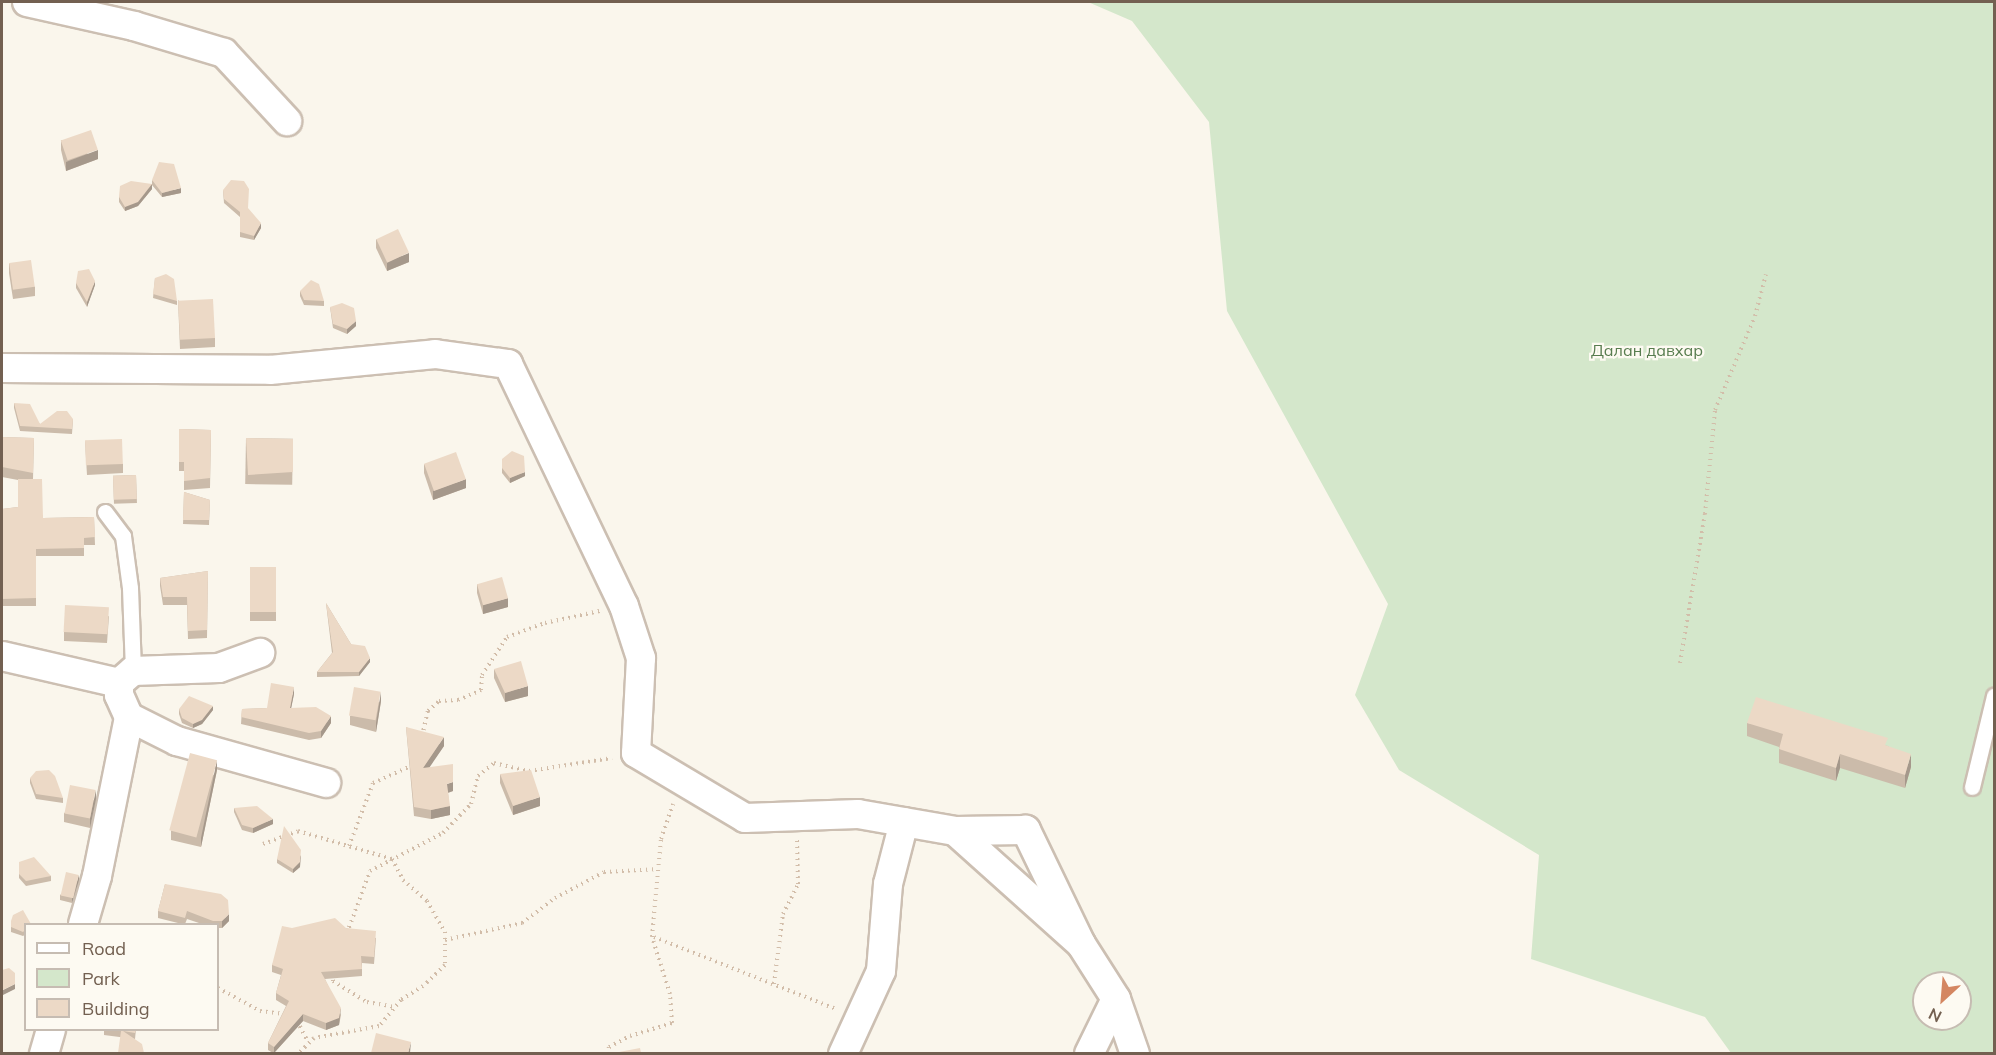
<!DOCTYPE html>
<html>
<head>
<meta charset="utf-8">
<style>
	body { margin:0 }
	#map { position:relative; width:1996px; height:1055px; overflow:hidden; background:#faf6ec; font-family:Mulish,sans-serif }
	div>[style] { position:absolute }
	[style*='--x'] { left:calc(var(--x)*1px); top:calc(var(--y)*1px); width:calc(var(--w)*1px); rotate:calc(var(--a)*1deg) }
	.green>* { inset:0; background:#d4e7cb }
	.path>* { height:4px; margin-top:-2px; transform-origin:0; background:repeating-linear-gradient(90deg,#d2bda9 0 1.5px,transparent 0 6px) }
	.roads { filter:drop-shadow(2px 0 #ccbfb2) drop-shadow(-2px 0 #ccbfb2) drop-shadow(0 2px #ccbfb2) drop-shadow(0 -2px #ccbfb2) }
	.lane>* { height:15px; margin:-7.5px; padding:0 7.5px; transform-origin:7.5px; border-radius:7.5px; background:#fff }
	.street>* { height:28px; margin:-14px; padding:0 14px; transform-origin:14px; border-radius:14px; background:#fff }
	.wall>* { inset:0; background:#cbbbaa; transform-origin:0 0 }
	.shaded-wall>* { inset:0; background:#a5988b }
	.building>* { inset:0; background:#ecd9c6; transform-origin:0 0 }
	span { translate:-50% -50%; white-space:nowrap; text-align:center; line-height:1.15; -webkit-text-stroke:4.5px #fdfaf2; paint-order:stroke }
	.park-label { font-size:16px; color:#577c4e }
	.frame { position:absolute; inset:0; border:3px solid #736051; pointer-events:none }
	.legend { position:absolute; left:24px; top:923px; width:195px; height:108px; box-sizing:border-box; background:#fdfaf2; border:2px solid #c6bcb2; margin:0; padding:8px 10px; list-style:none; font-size:18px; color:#736051 }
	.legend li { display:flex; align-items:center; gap:12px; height:30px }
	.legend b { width:30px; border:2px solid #c6bcb2 }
	.north { position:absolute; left:1912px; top:971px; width:60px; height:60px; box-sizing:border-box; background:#fdfaf2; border:2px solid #c6bcb2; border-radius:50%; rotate:206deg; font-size:16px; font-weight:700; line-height:24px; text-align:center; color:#736051 }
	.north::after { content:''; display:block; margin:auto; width:21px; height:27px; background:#d48661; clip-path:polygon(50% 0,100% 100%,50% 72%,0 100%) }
</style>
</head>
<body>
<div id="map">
	<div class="green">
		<i style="clip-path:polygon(evenodd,1088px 2px,1994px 2px,1994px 1053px,1731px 1053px,1705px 1017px,1531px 959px,1539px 855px,1399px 770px,1355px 695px,1388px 604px,1227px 311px,1209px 122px,1132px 21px,1088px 2px,1924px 983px,1960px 983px,1960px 1019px,1924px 1019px,1924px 983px)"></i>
	</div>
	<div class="path">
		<i style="--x:1680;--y:663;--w:151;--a:-80.5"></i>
		<i style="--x:1705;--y:514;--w:104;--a:-84.5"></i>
		<i style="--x:1715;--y:410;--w:102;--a:-66.9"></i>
		<i style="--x:1755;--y:316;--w:43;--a:-75.3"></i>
		<i style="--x:422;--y:736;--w:26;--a:-77"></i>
		<i style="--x:428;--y:711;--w:15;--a:-42"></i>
		<i style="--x:439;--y:701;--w:19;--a:-3"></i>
		<i style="--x:458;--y:700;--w:25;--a:-23"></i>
		<i style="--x:481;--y:690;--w:15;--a:-86"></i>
		<i style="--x:482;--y:675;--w:45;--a:-56.7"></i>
		<i style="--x:507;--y:637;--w:40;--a:-20.2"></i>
		<i style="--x:545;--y:623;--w:56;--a:-12.3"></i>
		<i style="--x:263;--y:844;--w:37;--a:-20"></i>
		<i style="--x:298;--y:831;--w:98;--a:16.6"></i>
		<i style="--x:392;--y:859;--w:24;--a:62"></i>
		<i style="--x:403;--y:880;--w:32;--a:41"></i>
		<i style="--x:427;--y:901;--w:36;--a:60"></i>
		<i style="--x:445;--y:932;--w:33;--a:90"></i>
		<i style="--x:445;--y:965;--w:30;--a:136"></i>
		<i style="--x:423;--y:986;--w:26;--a:148"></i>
		<i style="--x:401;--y:1000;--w:34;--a:130"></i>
		<i style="--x:379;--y:1026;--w:66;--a:169.5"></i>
		<i style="--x:314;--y:1038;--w:23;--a:135"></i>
		<i style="--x:349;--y:846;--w:67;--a:-69.1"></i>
		<i style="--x:373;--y:783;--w:42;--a:-24.1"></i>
		<i style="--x:347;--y:933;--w:66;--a:-69.6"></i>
		<i style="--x:370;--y:871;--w:82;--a:-27.5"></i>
		<i style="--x:443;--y:833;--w:40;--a:-46"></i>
		<i style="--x:471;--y:804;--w:29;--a:-76"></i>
		<i style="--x:478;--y:776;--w:21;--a:-39"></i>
		<i style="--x:494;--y:763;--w:36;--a:13"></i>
		<i style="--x:529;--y:771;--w:84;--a:-8.9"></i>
		<i style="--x:654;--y:937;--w:196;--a:21.6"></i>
		<i style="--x:445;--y:940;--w:79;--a:-12.4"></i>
		<i style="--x:522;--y:923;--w:41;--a:-37.1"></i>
		<i style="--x:555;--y:898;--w:55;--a:-28"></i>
		<i style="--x:604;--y:872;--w:54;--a:-3.2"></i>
		<i style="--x:333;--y:974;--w:7;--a:90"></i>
		<i style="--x:333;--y:981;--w:40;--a:32"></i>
		<i style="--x:367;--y:1002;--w:28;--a:10"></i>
		<i style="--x:774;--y:984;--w:71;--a:-82.7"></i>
		<i style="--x:783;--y:914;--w:34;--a:-63"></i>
		<i style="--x:798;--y:884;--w:44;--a:-91.3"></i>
		<i style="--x:218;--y:988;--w:48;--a:28.7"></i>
		<i style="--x:260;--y:1011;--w:26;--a:7"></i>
		<i style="--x:297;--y:1021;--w:24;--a:62"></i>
		<i style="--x:607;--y:1054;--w:7;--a:-74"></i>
		<i style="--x:609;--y:1047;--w:24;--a:-28"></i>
		<i style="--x:630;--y:1036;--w:44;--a:-17.2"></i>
		<i style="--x:672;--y:1023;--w:29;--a:-94"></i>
		<i style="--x:670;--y:994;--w:60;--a:-107.5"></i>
		<i style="--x:652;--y:937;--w:98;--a:-84.8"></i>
		<i style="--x:661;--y:839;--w:37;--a:-71"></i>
	</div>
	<div class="roads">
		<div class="lane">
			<i style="--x:105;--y:512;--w:30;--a:53"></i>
			<i style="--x:123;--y:536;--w:52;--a:82.3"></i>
			<i style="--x:130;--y:588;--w:83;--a:87.9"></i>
			<i style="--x:1972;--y:787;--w:94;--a:-76.4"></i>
		</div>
		<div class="street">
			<i style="--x:27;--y:2;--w:110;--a:12.6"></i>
			<i style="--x:134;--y:26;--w:94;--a:16.7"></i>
			<i style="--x:224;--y:53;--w:93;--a:47.2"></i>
			<i style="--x:2;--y:368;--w:268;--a:0.4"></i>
			<i style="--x:270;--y:370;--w:166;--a:-5.5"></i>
			<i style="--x:435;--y:354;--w:74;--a:7.8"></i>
			<i style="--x:508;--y:364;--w:268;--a:64.4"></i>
			<i style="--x:624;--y:606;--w:55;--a:71.9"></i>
			<i style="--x:641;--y:658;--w:95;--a:93"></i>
			<i style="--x:636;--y:753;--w:127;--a:30.8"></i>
			<i style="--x:745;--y:818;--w:113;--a:-2"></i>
			<i style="--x:858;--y:814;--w:98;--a:9.9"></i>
			<i style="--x:955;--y:831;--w:169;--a:41.9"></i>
			<i style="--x:1081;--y:944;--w:127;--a:-115.8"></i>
			<i style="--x:1026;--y:830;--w:71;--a:179.2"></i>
			<i style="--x:2;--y:656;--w:120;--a:13"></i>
			<i style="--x:119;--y:683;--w:12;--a:90"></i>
			<i style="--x:119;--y:695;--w:24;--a:66"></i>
			<i style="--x:129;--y:717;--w:54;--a:26.6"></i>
			<i style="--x:177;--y:741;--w:155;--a:15.7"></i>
			<i style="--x:119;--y:683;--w:18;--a:-41"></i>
			<i style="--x:133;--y:671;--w:86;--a:-2"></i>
			<i style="--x:219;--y:668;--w:44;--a:-20.1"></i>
			<i style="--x:83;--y:924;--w:50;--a:-73.7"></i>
			<i style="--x:97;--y:876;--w:162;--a:-78.6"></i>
			<i style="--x:1081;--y:944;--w:65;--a:57.5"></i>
			<i style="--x:1116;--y:999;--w:58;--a:70.9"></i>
			<i style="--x:44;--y:1054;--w:25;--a:-74"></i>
			<i style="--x:843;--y:1054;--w:91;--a:-65.4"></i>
			<i style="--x:881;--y:971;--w:87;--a:-85.4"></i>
			<i style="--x:888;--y:884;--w:64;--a:-75.5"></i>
			<i style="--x:1089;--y:1054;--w:61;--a:-63.9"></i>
		</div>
	</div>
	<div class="wall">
		<i style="clip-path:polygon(61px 140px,98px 159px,66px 171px,61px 150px)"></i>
		<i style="clip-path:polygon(152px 180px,181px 193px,162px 197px,152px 185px,152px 189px,138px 206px,125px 211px,119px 202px,119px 197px,152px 184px)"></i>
		<i style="clip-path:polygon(223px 190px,248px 209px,261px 228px,254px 240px,240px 237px,240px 217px,224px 203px)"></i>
		<i style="clip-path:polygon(376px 239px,409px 262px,387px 271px,376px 248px)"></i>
		<i style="clip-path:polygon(9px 263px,35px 287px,35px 296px,13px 299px,9px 273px)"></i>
		<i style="clip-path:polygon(155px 278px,177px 301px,177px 305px,153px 298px)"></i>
		<i style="clip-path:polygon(76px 283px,95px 285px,87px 307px,76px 288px)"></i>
		<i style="clip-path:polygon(300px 291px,324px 301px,324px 306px,304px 305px,300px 296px)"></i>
		<i style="clip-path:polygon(178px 300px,215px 338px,215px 347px,180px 349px)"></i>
		<i style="clip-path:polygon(330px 307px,356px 326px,347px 334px,333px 328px)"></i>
		<i style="clip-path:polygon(14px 403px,40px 424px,73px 419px,72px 434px,20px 431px,14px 408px)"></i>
		<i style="clip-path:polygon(179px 429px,211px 430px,210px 488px,184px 490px,184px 471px,179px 471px)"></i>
		<i style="clip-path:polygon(2px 437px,34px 438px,33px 479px,43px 518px,94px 517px,95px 545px,84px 545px,84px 556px,36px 556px,36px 606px,2px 606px,2px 509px,18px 507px,18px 480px,2px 477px)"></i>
		<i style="left:246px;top:438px;width:47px;height:46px;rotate:1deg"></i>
		<i style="clip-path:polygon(85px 441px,123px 464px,123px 473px,87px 475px)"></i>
		<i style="clip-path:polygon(502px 459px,525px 476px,510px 483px,502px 473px)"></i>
		<i style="clip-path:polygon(424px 464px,466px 488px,433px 500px,424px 473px)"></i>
		<i style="left:136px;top:475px;width:28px;height:23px;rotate:88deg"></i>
		<i style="clip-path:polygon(184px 492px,210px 500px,209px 525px,183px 524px)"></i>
		<i style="left:250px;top:567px;width:26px;height:54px"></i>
		<i style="clip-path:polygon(208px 571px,207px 638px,188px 639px,187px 605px,163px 605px,160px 586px,160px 578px)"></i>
		<i style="clip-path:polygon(477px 584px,508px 607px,483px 614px,477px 593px)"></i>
		<i style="clip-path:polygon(326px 603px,351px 644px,370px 662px,359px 676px,317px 677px,317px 672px,332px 653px)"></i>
		<i style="clip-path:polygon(109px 616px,107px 643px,64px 641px,64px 632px)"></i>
		<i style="clip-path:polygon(494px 669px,528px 696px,505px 702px,494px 678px)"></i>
		<i style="clip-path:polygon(294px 694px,291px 708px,331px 723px,321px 738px,309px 740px,241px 724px,242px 709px,267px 708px)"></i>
		<i style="clip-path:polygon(381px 701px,376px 732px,350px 725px,350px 716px)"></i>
		<i style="clip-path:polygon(179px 709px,213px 710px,202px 724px,193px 728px,182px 723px,179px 714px)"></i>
		<i style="clip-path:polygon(1747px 723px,1888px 746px,1911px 767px,1905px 788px,1840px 768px,1836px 781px,1779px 763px,1779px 747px,1747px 736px)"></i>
		<i style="clip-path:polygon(406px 727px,444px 746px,429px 767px,453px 791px,448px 793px,450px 815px,431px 819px,414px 816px)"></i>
		<i style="clip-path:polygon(217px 770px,201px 847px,171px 840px,171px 831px)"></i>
		<i style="clip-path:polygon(500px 774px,540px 806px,513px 815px,500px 783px)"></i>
		<i style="clip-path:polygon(30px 778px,63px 798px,63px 803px,36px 799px,30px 783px)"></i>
		<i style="clip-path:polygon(96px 799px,90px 828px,64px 822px,64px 813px)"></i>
		<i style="clip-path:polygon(234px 808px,273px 824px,253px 833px,242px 830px,234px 812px)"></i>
		<i style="clip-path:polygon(277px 859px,300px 867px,293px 873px,277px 863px)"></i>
		<i style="clip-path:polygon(19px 862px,51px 876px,51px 881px,26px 886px,19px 878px)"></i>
		<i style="clip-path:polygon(79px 880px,72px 903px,60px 900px,60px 895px)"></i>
		<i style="clip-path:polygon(165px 884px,229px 921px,222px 928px,218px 928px,218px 924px,202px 924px,187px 919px,185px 924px,182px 924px,158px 918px,158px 911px)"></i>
		<i style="clip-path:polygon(11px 921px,26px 924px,26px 934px,23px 936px,11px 932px)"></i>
		<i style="clip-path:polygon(292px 928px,346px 928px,376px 938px,374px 964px,362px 963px,362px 976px,325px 979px,341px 1015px,339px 1025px,326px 1030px,303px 1021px,274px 1053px,273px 1053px,268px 1050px,268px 1043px,286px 1006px,276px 1000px,276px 993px,281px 975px,272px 972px,272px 965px)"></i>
		<i style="clip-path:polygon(104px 1029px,136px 1029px,135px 1039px,104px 1035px)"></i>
	</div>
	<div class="shaded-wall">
		<i style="clip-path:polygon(98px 150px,98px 159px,66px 171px,66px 162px)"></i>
		<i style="clip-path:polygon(152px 184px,152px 189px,138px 206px,125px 211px,125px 207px)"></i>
		<i style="clip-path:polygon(181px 188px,181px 193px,162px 197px,162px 193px)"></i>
		<i style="clip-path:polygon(261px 223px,261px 228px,254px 240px,254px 236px)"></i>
		<i style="clip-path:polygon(409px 253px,409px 262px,387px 271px,387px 262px)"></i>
		<i style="clip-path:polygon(95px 281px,95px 285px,87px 307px,87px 302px)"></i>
		<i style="clip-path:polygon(356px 321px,356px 326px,347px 334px,347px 329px)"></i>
		<i style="clip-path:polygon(525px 472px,525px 476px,510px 483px,510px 478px)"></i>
		<i style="clip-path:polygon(466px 479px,466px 488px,433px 500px,433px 491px)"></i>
		<i style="clip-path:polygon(508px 598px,508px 607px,483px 614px,483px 605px)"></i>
		<i style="clip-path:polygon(370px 658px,370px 662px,359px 676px,359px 672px)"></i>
		<i style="clip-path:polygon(528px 686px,528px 696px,505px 702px,505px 693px)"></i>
		<i style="clip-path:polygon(294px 687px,294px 694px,290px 714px,290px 708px)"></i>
		<i style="clip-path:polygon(381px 692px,381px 701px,376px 732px,376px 723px)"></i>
		<i style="clip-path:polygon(213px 706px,213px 710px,202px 724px,193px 728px,193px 724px)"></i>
		<i style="clip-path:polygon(331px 716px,331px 723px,321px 738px,321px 731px)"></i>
		<i style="clip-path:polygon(444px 737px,444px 746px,423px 777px,423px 768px)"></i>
		<i style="clip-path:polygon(1840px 754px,1840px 768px,1836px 781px,1836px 768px)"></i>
		<i style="clip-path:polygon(1911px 754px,1911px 767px,1905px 788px,1905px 775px)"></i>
		<i style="clip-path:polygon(217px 760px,217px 770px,201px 847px,201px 838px)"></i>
		<i style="clip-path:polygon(453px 782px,453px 791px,447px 793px,447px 784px)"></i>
		<i style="clip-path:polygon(96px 790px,96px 799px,90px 828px,90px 818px)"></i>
		<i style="clip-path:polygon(540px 797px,540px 806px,513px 815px,513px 806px)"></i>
		<i style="clip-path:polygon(450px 806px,450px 815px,431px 819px,431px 810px)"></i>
		<i style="clip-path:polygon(273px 819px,273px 824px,253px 833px,253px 828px)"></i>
		<i style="clip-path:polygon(301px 855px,300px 867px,293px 873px,293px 869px)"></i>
		<i style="clip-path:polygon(79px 875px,79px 880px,72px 903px,72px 898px)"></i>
		<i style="clip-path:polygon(229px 914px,229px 921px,222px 928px,222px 921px)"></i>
		<i style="clip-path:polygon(15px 984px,15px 989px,3px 995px,3px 990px)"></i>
		<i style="clip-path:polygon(341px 1008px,339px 1025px,326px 1030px,326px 1023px)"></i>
		<i style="clip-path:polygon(303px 1014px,303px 1021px,274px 1053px,274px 1047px)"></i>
		<i style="clip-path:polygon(411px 1042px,410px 1053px,408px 1053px)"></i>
	</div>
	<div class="building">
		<i style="left:91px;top:130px;width:21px;height:32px;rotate:71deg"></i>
		<i style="clip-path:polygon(159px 162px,174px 164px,181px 188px,162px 193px,152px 180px)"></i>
		<i style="clip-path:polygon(231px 180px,244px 181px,249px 189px,248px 208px,261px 223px,254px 236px,240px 232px,240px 212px,224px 199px,223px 190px)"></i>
		<i style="clip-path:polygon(131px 181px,152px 184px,138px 202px,125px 207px,119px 197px,120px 186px)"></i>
		<i style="left:398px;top:229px;width:26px;height:24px;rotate:65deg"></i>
		<i style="left:31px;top:260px;width:27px;height:22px;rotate:82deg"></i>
		<i style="clip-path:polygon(89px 269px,95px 281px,87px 302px,76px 283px,78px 271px)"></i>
		<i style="clip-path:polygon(166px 274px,174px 279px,177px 301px,153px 294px,155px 278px)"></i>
		<i style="clip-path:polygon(311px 280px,319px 284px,324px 301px,304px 300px,300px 291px)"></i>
		<i style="left:213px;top:299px;width:39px;height:35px;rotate:87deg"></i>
		<i style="clip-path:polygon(342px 303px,354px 308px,356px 321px,347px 329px,333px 324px,330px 307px)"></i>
		<i style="clip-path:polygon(14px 403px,30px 404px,40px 424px,57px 411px,67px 411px,73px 419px,72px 429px,20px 426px)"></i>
		<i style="clip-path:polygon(179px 429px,211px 430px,210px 478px,184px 481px,184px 462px,179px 462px)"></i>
		<i style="clip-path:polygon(2px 437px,34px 438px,33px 473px,2px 467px)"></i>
		<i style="clip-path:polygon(246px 438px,293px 439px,293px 472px,248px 475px)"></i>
		<i style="left:122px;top:439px;width:25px;height:37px;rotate:88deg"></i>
		<i style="clip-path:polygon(512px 451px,524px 456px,525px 472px,510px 478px,502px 468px,502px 459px)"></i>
		<i style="left:456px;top:452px;width:29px;height:34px;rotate:70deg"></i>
		<i style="left:136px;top:475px;width:24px;height:23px;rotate:88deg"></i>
		<i style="clip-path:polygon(18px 479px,42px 479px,43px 518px,94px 517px,95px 537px,84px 538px,84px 548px,36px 549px,36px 598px,2px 599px,2px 509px,18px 507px)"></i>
		<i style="clip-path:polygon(184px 492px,210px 500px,209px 520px,183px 520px)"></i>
		<i style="left:250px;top:567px;width:26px;height:45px"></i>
		<i style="clip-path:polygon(208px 571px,207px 630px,188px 631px,187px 597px,163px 597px,160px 578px)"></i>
		<i style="left:502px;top:577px;width:22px;height:26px;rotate:74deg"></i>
		<i style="clip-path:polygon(326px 603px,351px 644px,365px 646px,370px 658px,359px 672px,317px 672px,333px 652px)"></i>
		<i style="left:65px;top:605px;width:44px;height:27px;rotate:3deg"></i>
		<i style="clip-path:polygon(521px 661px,528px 686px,505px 693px,494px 669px)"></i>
		<i style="clip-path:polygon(271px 683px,294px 687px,290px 708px,316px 707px,331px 716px,321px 731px,309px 733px,241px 717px,242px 709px,267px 708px)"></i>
		<i style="left:354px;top:687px;width:27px;height:29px;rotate:10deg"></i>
		<i style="clip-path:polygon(189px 696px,213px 706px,202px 720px,193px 724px,182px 718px,179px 709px)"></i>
		<i style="clip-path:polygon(1756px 697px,1888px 738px,1885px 745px,1911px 754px,1905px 775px,1840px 754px,1836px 768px,1779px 749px,1783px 734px,1747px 723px)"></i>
		<i style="clip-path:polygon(406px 727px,444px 737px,423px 768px,453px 764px,453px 782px,447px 784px,450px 806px,431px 810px,414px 807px)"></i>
		<i style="left:190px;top:753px;width:28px;height:80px;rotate:15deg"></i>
		<i style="clip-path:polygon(49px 770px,55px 776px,63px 798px,36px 794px,30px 778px,36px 771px)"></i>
		<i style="clip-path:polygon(531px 770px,540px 797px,513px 806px,500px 774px)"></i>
		<i style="left:70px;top:785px;width:26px;height:29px;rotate:11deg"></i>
		<i style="clip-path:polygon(257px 806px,273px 819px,253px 828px,242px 825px,234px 808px)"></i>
		<i style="clip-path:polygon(284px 826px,301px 850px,300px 862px,293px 869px,277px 859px)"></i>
		<i style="clip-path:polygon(34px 857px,51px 876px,26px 881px,19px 874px,19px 862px)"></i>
		<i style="left:66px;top:872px;width:13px;height:24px;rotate:13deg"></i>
		<i style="clip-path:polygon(165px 884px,221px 894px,228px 900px,229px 914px,222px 921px,213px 921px,187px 911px,185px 918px,158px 911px)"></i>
		<i style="clip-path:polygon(23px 910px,31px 924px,26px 924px,26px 929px,23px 932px,11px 927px,11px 921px,13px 915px)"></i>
		<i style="clip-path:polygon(335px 918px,346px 928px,376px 931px,374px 957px,361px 956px,362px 969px,321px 972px,341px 1008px,339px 1018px,326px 1023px,303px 1014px,274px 1047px,268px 1043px,289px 1001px,276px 993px,283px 969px,272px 965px,282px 926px,292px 928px)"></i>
		<i style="clip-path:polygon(9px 968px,15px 973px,15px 984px,3px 990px,2px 988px,2px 970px)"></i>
		<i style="clip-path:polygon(109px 1029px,136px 1029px,135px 1033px,123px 1031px,142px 1044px,144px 1053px,118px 1053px,121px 1031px)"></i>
		<i style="clip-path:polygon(376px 1033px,411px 1042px,408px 1053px,371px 1053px)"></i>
		<i style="clip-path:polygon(640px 1048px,641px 1053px,614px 1053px)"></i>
	</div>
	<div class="park-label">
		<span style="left:1647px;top:350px">Далан давхар</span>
	</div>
	<div class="frame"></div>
	<ul class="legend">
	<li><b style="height:8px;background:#fff"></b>Road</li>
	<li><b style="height:16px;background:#d4e7cb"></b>Park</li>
	<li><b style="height:16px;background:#ecd9c6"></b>Building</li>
	</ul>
	<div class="north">N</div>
</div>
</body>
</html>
